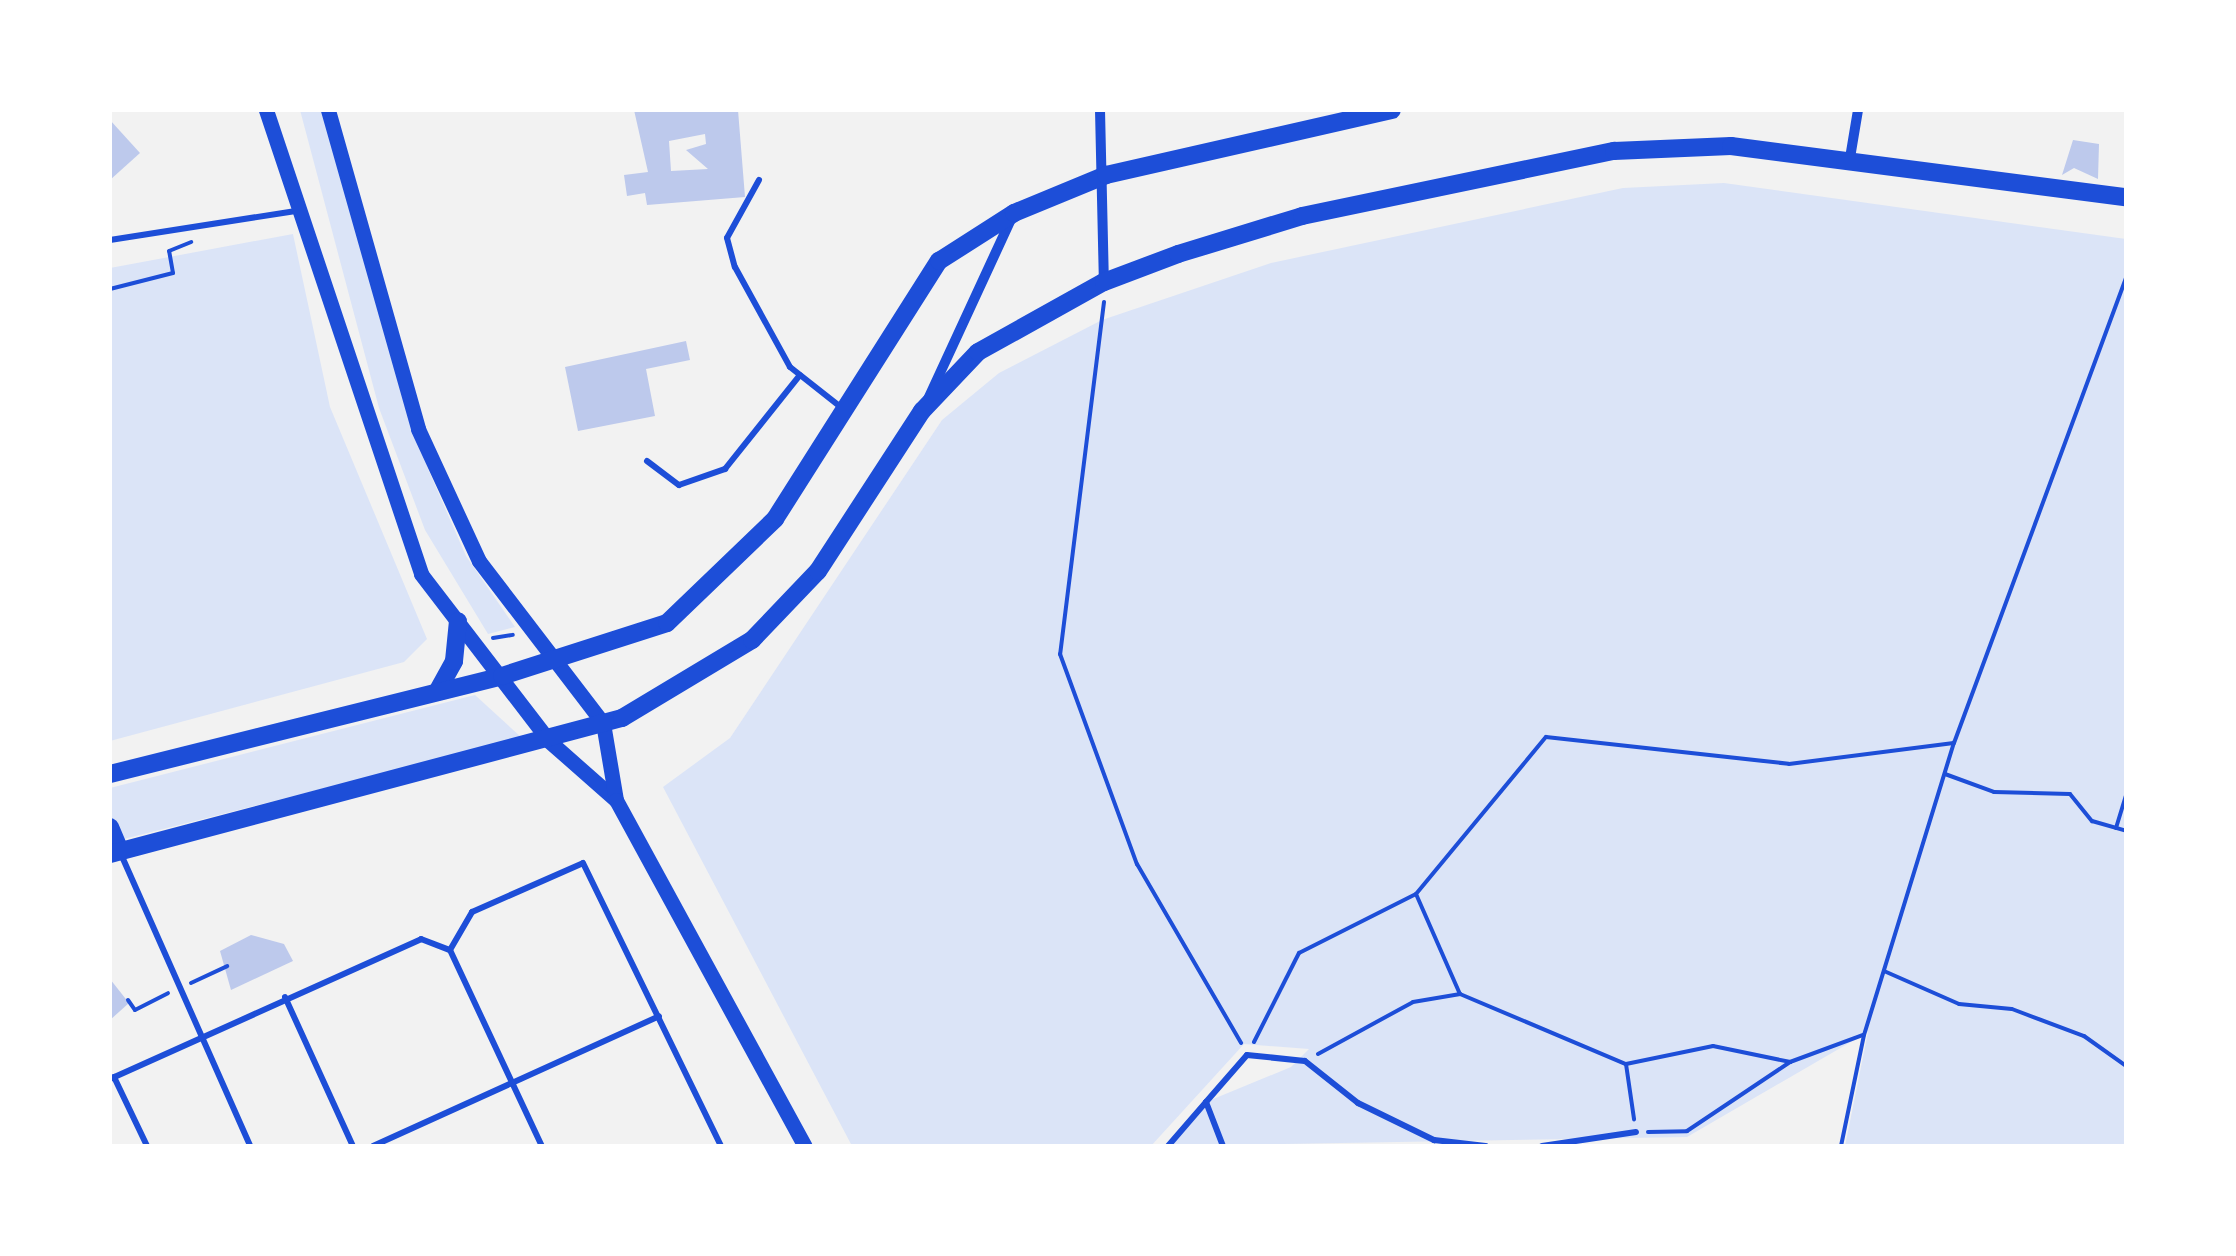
<!DOCTYPE html>
<html>
<head>
<meta charset="utf-8">
<style>
	body { margin:0 }
	#map { position:relative; width:2236px; height:1256px; overflow:hidden; background:#f2f2f2; font-family:Inter,sans-serif }
	div>[style] { position:absolute }
	[style*='--x'] { left:calc(var(--x)*1px); top:calc(var(--y)*1px); width:calc(var(--w)*1px); rotate:calc(var(--a)*1deg) }
	.green>* { inset:0; background:#dbe4f7 }
	.building>* { inset:0; background:#bdc9ec }
	.path>* { height:4px; margin:-2px; padding:0 2px; transform-origin:2px; border-radius:2px; background:#1d4ed8 }
	.service>* { height:6px; margin:-3px; padding:0 3px; transform-origin:3px; border-radius:3px; background:#1d4ed8 }
	.minor>* { height:10px; margin:-5px; padding:0 5px; transform-origin:5px; border-radius:5px; background:#1d4ed8 }
	.tertiary>* { height:15px; margin:-7.5px; padding:0 7.5px; transform-origin:7.5px; border-radius:7.5px; background:#1d4ed8 }
	.secondary>* { height:18px; margin:-9px; padding:0 9px; transform-origin:9px; border-radius:9px; background:#1d4ed8 }
	span { translate:-50% -50%; white-space:nowrap; text-align:center; line-height:1.15; -webkit-text-stroke:8px #fff; paint-order:stroke }
	.frame { position:absolute; inset:0; border:112px solid #fff; pointer-events:none }
</style>
</head>
<body>
<div id="map">
	<div class="green">
		<i style="clip-path:polygon(300px 110px,326px 110px,428px 469px,466px 556px,515px 627px,488px 634px,425px 530px,379px 408px)"></i>
		<i style="clip-path:polygon(1724px 183px,2126px 239px,2126px 1146px,1845px 1146px,1868px 1032px,1687px 1137px,1168px 1146px,1206px 1102px,1291px 1067px,1309px 1049px,1244px 1044px,1151px 1146px,852px 1146px,663px 787px,730px 738px,942px 420px,999px 373px,1102px 320px,1271px 263px,1623px 188px)"></i>
		<i style="clip-path:polygon(293px 234px,330px 407px,427px 639px,404px 662px,110px 741px,110px 268px)"></i>
		<i style="clip-path:polygon(475px 695px,522px 738px,120px 840px,110px 815px,110px 788px)"></i>
	</div>
	<div class="building">
		<i style="clip-path:polygon(evenodd,634px 110px,738px 110px,745px 197px,647px 205px,645px 193px,627px 196px,624px 175px,648px 172px,634px 110px,705px 134px,706px 144px,686px 150px,708px 169px,671px 171px,669px 141px,705px 134px)"></i>
		<i style="clip-path:polygon(110px 120px,140px 153px,110px 180px)"></i>
		<i style="clip-path:polygon(2073px 140px,2099px 144px,2098px 179px,2074px 168px,2062px 175px)"></i>
		<i style="clip-path:polygon(686px 341px,690px 360px,646px 369px,655px 416px,578px 431px,565px 367px)"></i>
		<i style="clip-path:polygon(251px 935px,284px 944px,293px 961px,231px 990px,220px 951px)"></i>
		<i style="clip-path:polygon(110px 979px,129px 1003px,110px 1020px)"></i>
	</div>
	<div class="path">
		<i style="--x:110;--y:289;--w:65;--a:-14.3"></i>
		<i style="--x:173;--y:273;--w:22;--a:-100"></i>
		<i style="--x:169;--y:251;--w:24;--a:-22"></i>
		<i style="--x:1104;--y:302;--w:355;--a:97.1"></i>
		<i style="--x:1060;--y:654;--w:224;--a:69.9"></i>
		<i style="--x:1137;--y:864;--w:207;--a:59.8"></i>
		<i style="--x:493;--y:638;--w:20;--a:-9"></i>
		<i style="--x:1945;--y:774;--w:52;--a:20.2"></i>
		<i style="--x:1994;--y:792;--w:76;--a:1.5"></i>
		<i style="--x:2070;--y:794;--w:35;--a:51"></i>
		<i style="--x:2092;--y:821;--w:35;--a:16"></i>
		<i style="--x:2116;--y:828;--w:34;--a:-73"></i>
		<i style="--x:1416;--y:894;--w:109;--a:66.3"></i>
		<i style="--x:1460;--y:994;--w:180;--a:22.9"></i>
		<i style="--x:1626;--y:1064;--w:89;--a:-11.7"></i>
		<i style="--x:1713;--y:1046;--w:79;--a:11.7"></i>
		<i style="--x:1790;--y:1062;--w:78;--a:-20.3"></i>
		<i style="--x:1884;--y:971;--w:82;--a:23.7"></i>
		<i style="--x:1959;--y:1004;--w:53;--a:5.4"></i>
		<i style="--x:2012;--y:1009;--w:77;--a:20.6"></i>
		<i style="--x:2084;--y:1036;--w:52;--a:35.5"></i>
		<i style="--x:191;--y:983;--w:40;--a:-25"></i>
		<i style="--x:128;--y:1000;--w:12;--a:55"></i>
		<i style="--x:135;--y:1010;--w:37;--a:-27"></i>
		<i style="--x:1254;--y:1042;--w:100;--a:-63.2"></i>
		<i style="--x:1299;--y:953;--w:131;--a:-26.8"></i>
		<i style="--x:1416;--y:894;--w:204;--a:-50.4"></i>
		<i style="--x:1546;--y:737;--w:244;--a:6.3"></i>
		<i style="--x:1789;--y:764;--w:166;--a:-7.3"></i>
		<i style="--x:1318;--y:1054;--w:108;--a:-28.7"></i>
		<i style="--x:1413;--y:1002;--w:48;--a:-9.7"></i>
		<i style="--x:1626;--y:1064;--w:56;--a:81.7"></i>
		<i style="--x:1648;--y:1132;--w:39;--a:-1"></i>
		<i style="--x:1687;--y:1131;--w:124;--a:-33.8"></i>
		<i style="--x:1841;--y:1146;--w:113;--a:-78.3"></i>
		<i style="--x:1864;--y:1035;--w:306;--a:-72.9"></i>
		<i style="--x:1954;--y:743;--w:496;--a:-69.7"></i>
	</div>
	<div class="service">
		<i style="--x:759;--y:180;--w:66;--a:118.9"></i>
		<i style="--x:727;--y:238;--w:30;--a:75"></i>
		<i style="--x:735;--y:267;--w:114;--a:61.2"></i>
		<i style="--x:790;--y:367;--w:66;--a:38.3"></i>
		<i style="--x:110;--y:240;--w:188;--a:-8.9"></i>
		<i style="--x:647;--y:461;--w:40;--a:37"></i>
		<i style="--x:679;--y:485;--w:49;--a:-19.2"></i>
		<i style="--x:725;--y:469;--w:120;--a:-51.4"></i>
		<i style="--x:120;--y:852;--w:321;--a:66.1"></i>
		<i style="--x:450;--y:950;--w:44;--a:-59.9"></i>
		<i style="--x:472;--y:912;--w:121;--a:-23.8"></i>
		<i style="--x:583;--y:863;--w:315;--a:64"></i>
		<i style="--x:285;--y:997;--w:164;--a:65.5"></i>
		<i style="--x:114;--y:1077;--w:76;--a:64.4"></i>
		<i style="--x:110;--y:1079;--w:341;--a:-24.2"></i>
		<i style="--x:421;--y:939;--w:31;--a:21"></i>
		<i style="--x:450;--y:950;--w:217;--a:64.9"></i>
		<i style="--x:1206;--y:1102;--w:62;--a:-48.9"></i>
		<i style="--x:1247;--y:1055;--w:58;--a:5.9"></i>
		<i style="--x:1305;--y:1061;--w:68;--a:38.4"></i>
		<i style="--x:1358;--y:1103;--w:85;--a:26"></i>
		<i style="--x:1434;--y:1140;--w:52;--a:6.6"></i>
		<i style="--x:373;--y:1146;--w:314;--a:-24.4"></i>
		<i style="--x:1168;--y:1146;--w:58;--a:-49.2"></i>
		<i style="--x:1206;--y:1102;--w:47;--a:68.9"></i>
		<i style="--x:1542;--y:1146;--w:95;--a:-8.5"></i>
	</div>
	<div class="minor">
		<i style="--x:1100;--y:110;--w:172;--a:88.7"></i>
		<i style="--x:1850;--y:158;--w:49;--a:-80.5"></i>
		<i style="--x:928;--y:399;--w:198;--a:-65.2"></i>
	</div>
	<div class="tertiary">
		<i style="--x:266;--y:110;--w:489;--a:71.5"></i>
		<i style="--x:421;--y:574;--w:210;--a:52.5"></i>
		<i style="--x:549;--y:741;--w:89;--a:41.4"></i>
		<i style="--x:328;--y:110;--w:331;--a:74.2"></i>
		<i style="--x:418;--y:429;--w:145;--a:65.2"></i>
		<i style="--x:479;--y:561;--w:204;--a:52.6"></i>
		<i style="--x:603;--y:723;--w:78;--a:80.4"></i>
		<i style="--x:616;--y:800;--w:394;--a:61.4"></i>
	</div>
	<div class="secondary">
		<i style="--x:437;--y:692;--w:35;--a:-61"></i>
		<i style="--x:454;--y:661;--w:40;--a:-84.3"></i>
		<i style="--x:110;--y:774;--w:404;--a:-14"></i>
		<i style="--x:502;--y:676;--w:173;--a:-17.8"></i>
		<i style="--x:667;--y:623;--w:150;--a:-43.9"></i>
		<i style="--x:775;--y:519;--w:306;--a:-57.6"></i>
		<i style="--x:939;--y:261;--w:89;--a:-32.6"></i>
		<i style="--x:1014;--y:213;--w:100;--a:-22.4"></i>
		<i style="--x:1106;--y:175;--w:293;--a:-12.8"></i>
		<i style="--x:110;--y:827;--w:26;--a:67"></i>
		<i style="--x:110;--y:854;--w:530;--a:-14.88"></i>
		<i style="--x:622;--y:718;--w:152;--a:-31"></i>
		<i style="--x:752;--y:640;--w:95;--a:-46.3"></i>
		<i style="--x:818;--y:571;--w:191;--a:-57"></i>
		<i style="--x:922;--y:411;--w:81;--a:-46.5"></i>
		<i style="--x:978;--y:352;--w:144;--a:-29.1"></i>
		<i style="--x:1104;--y:282;--w:79;--a:-20.7"></i>
		<i style="--x:1178;--y:254;--w:130;--a:-17"></i>
		<i style="--x:1302;--y:216;--w:319;--a:-11.8"></i>
		<i style="--x:1614;--y:151;--w:117;--a:-2.4"></i>
		<i style="--x:1731;--y:146;--w:398;--a:7.4"></i>
	</div>
	<div class="frame"></div>
</div>
</body>
</html>
